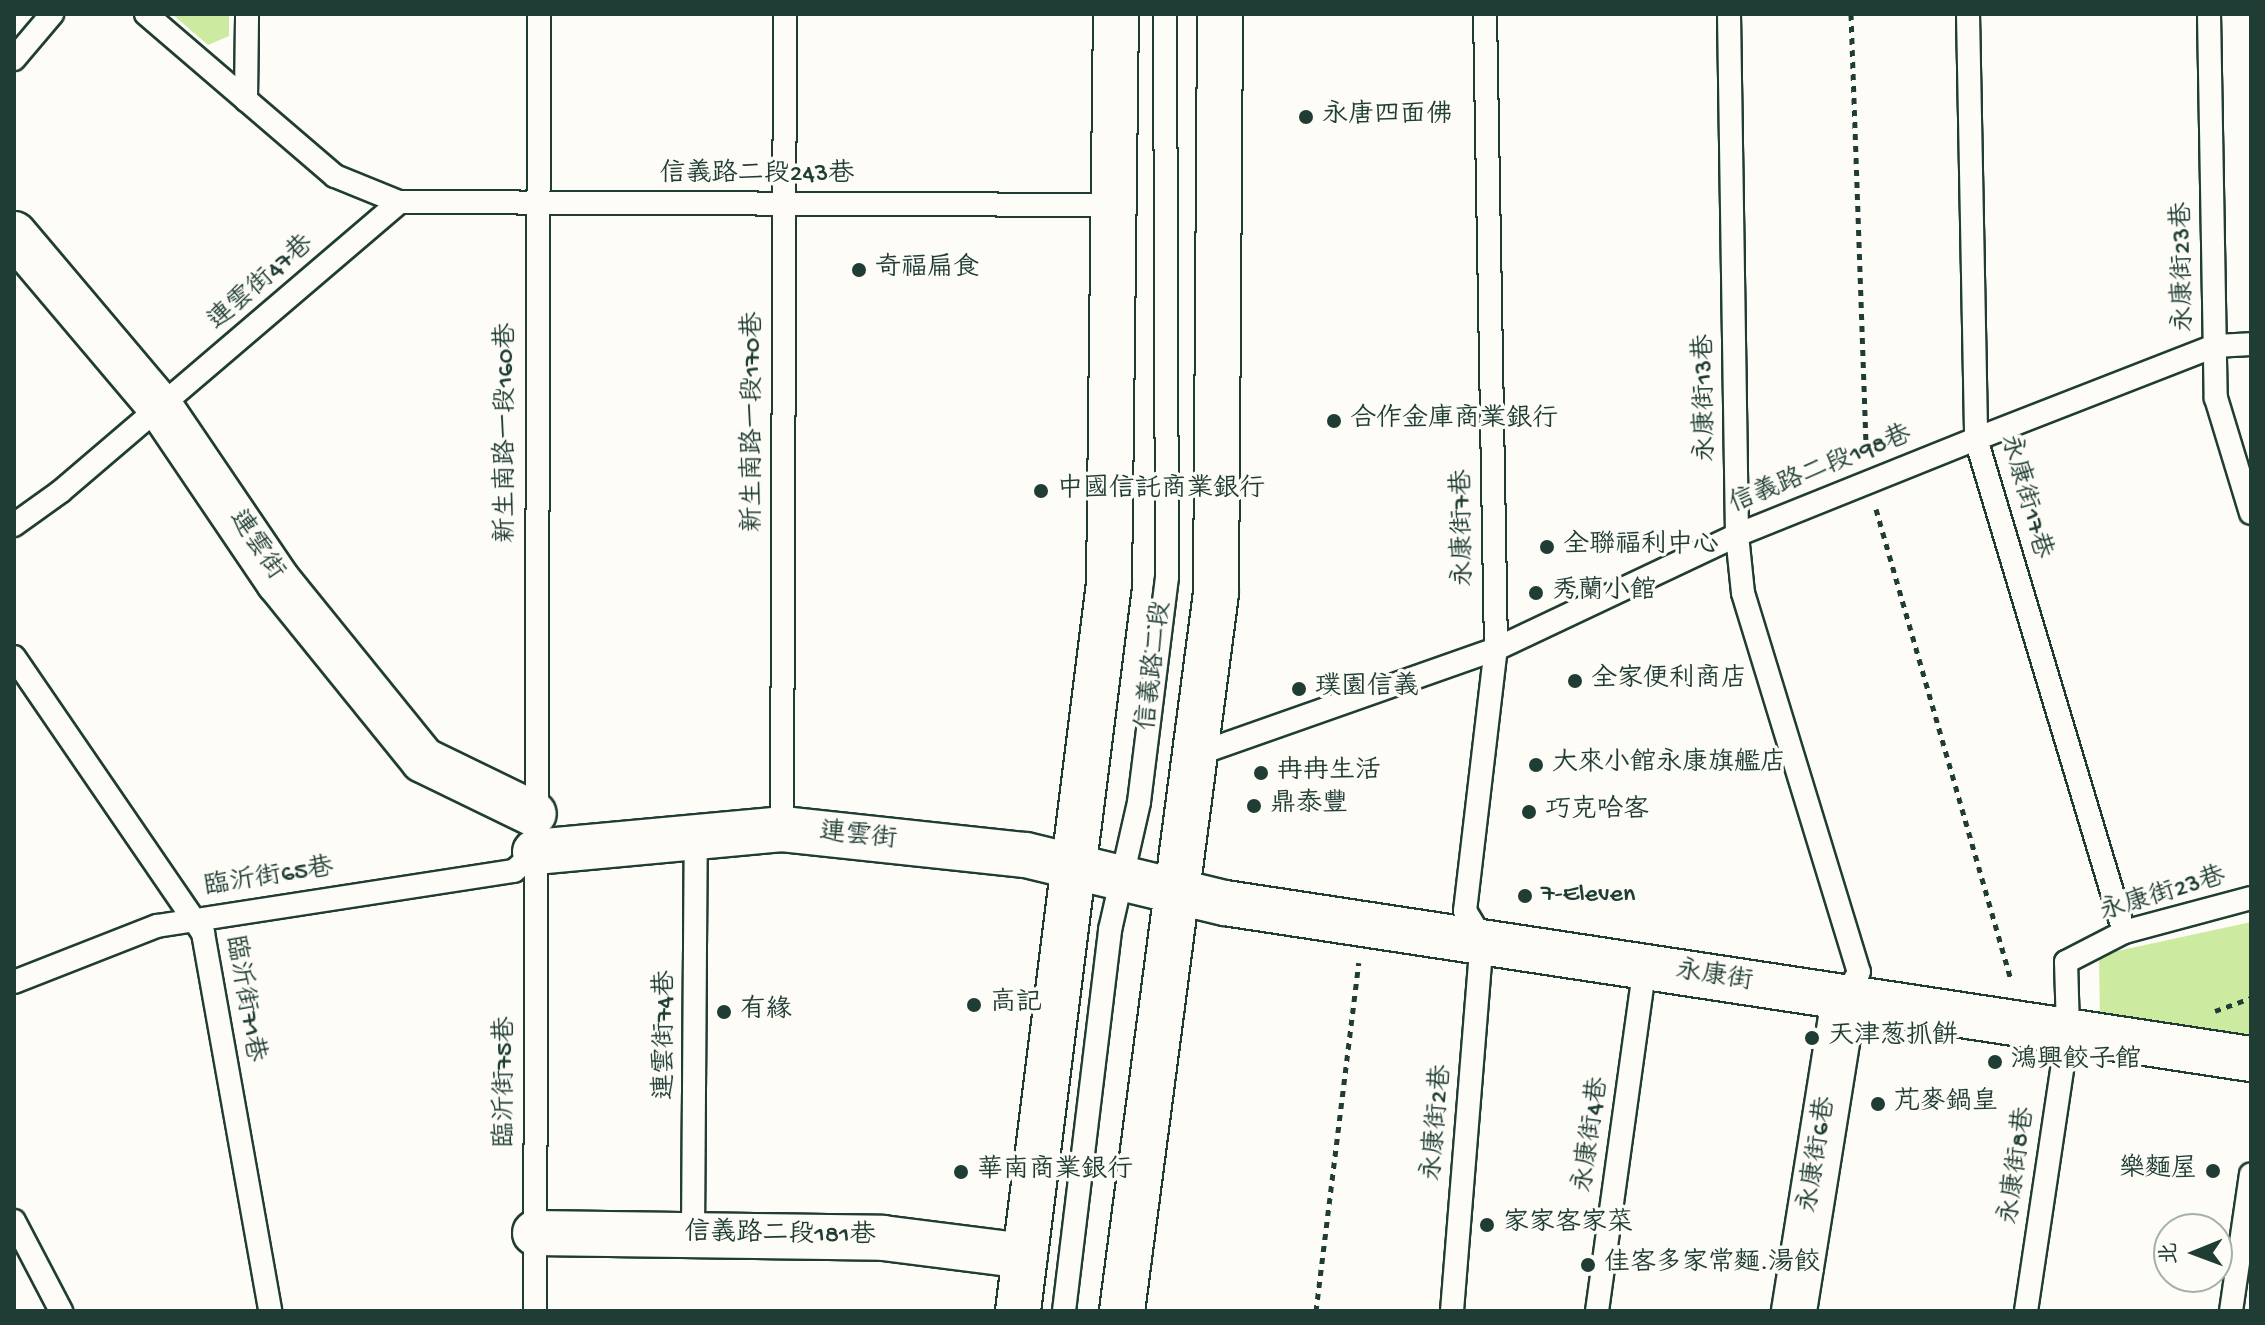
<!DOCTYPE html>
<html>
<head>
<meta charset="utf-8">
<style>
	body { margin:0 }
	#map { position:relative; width:2265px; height:1325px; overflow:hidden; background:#fdfcf7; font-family:"Gochi Hand","LXGW WenKai TC",sans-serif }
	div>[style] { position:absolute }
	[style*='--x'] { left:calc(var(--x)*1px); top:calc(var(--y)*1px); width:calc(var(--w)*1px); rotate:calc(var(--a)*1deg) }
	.green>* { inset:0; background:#cdeaa1 }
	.path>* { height:5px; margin-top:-2.5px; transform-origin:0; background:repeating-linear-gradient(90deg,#1f3d34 0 6px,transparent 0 12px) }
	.roads { filter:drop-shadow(2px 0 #1f3d34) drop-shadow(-2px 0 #1f3d34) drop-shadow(0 2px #1f3d34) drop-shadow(0 -2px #1f3d34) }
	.lane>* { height:22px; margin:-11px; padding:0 11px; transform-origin:11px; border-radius:11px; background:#fdfcf7 }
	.street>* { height:44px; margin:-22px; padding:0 22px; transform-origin:22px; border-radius:22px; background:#fdfcf7 }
	.secondary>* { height:44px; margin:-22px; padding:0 22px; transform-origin:22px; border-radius:22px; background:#fdfcf7 }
	.dots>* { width:22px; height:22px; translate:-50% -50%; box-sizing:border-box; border:4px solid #fdfcf7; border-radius:50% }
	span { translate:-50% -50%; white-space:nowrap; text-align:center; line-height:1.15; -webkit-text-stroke:7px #fdfcf7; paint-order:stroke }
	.poi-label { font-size:26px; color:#1f3d34 }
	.left { translate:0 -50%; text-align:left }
	.right { translate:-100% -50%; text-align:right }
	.street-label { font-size:26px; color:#1f3d34 }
	.frame { position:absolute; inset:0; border:16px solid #1f3d34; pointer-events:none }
	.north { position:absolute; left:2153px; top:1213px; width:80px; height:80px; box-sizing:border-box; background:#fdfcf7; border:2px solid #a4b0a9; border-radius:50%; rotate:269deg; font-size:22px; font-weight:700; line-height:32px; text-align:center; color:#1f3d34 }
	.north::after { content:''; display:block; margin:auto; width:28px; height:36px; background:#1f3d34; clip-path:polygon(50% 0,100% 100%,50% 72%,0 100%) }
</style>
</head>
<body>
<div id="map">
	<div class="green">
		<i style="clip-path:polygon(172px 14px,229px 14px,229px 36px,208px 45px)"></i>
		<i style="clip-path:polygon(2251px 922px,2251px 1041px,2100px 1018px,2099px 955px)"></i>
	</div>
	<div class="path">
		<i style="--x:1851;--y:14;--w:439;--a:88"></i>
		<i style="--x:1876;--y:509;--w:490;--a:74"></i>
		<i style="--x:2215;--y:1011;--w:38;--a:-20"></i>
		<i style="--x:1316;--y:1311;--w:351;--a:-83"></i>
	</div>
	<div class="roads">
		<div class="lane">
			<i style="--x:146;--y:14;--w:249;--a:40.6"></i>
			<i style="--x:335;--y:176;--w:69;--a:22.1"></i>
			<i style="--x:399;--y:202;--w:716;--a:0.24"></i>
			<i style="--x:1729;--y:14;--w:521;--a:89.12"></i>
			<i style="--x:1737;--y:535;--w:58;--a:84.1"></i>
			<i style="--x:1743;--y:593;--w:396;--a:73"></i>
			<i style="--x:1859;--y:972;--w:31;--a:119"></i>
			<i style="--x:1968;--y:14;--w:425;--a:88.9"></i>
			<i style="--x:1976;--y:439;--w:515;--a:73.29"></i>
			<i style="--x:2209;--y:14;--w:384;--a:89"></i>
			<i style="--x:2216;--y:398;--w:120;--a:73.1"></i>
			<i style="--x:14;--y:59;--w:59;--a:-49.8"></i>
			<i style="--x:246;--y:100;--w:86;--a:-89.3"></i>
			<i style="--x:14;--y:525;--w:57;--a:-35.7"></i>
			<i style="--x:60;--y:492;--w:446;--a:-40.5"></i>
			<i style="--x:14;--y:657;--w:335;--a:55.6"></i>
			<i style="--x:203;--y:933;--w:384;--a:79.9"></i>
			<i style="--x:1195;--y:755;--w:319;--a:-19.4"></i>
			<i style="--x:1496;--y:649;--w:267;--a:-25.3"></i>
			<i style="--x:1737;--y:535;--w:258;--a:-21.9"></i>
			<i style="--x:1976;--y:439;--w:256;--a:-21.3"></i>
			<i style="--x:2215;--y:346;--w:36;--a:-3"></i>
			<i style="--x:782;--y:829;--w:815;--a:-89.79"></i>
			<i style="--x:14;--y:982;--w:154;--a:-21.4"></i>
			<i style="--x:157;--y:926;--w:361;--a:-8.8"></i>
			<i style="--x:514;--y:871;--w:28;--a:-42"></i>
			<i style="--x:14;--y:1221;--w:102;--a:62.4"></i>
			<i style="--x:693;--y:1234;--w:397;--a:-89.6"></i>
			<i style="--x:535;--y:1311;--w:1297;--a:-89.82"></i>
			<i style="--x:1064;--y:1311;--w:384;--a:-83.1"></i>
			<i style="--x:1110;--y:930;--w:131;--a:-77.2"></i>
			<i style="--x:1139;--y:802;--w:227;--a:-82.9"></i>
			<i style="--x:1167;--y:577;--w:563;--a:-90.2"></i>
			<i style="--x:1452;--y:1311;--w:373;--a:-85.4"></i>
			<i style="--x:1482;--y:939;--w:33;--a:-121"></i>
			<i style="--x:1465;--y:911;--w:264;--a:-83.3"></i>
			<i style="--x:1496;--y:649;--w:635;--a:-90.99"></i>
			<i style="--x:1597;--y:1311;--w:347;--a:-82.1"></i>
			<i style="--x:2026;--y:1311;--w:285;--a:-81.5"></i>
			<i style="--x:2068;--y:1029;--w:67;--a:-91.7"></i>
			<i style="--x:2066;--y:962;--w:65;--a:-27.3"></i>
			<i style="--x:2124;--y:932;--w:131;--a:-15"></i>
			<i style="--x:2231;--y:1311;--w:138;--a:-81.7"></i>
		</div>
		<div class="street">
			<i style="--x:14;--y:234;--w:228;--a:49.8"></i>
			<i style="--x:161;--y:408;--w:210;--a:55.9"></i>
			<i style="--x:279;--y:582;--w:229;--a:51"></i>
			<i style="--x:423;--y:760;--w:123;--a:25.9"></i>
			<i style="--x:535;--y:852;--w:248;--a:-5.3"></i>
			<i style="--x:782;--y:829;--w:245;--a:6.1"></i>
			<i style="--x:1026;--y:855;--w:205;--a:13.6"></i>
			<i style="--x:1225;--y:903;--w:1038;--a:8.65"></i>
			<i style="--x:535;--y:1233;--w:348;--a:0.8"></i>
			<i style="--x:883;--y:1238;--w:143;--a:7.2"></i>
			<i style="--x:1794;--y:1311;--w:316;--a:-80.9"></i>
		</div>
		<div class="secondary">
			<i style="--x:1018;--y:1311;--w:733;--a:-82.87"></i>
			<i style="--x:1109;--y:584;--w:570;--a:-89.3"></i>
			<i style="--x:1122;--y:1311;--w:724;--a:-82.54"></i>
			<i style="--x:1216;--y:593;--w:579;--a:-89.6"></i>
		</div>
	</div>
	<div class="dots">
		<i style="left:1306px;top:117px;background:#1f3d34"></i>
		<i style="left:859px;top:270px;background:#1f3d34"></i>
		<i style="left:1334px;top:421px;background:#1f3d34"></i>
		<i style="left:1041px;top:491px;background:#1f3d34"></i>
		<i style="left:1547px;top:547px;background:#1f3d34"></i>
		<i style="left:1536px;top:593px;background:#1f3d34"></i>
		<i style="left:1575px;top:681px;background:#1f3d34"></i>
		<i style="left:1299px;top:689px;background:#1f3d34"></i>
		<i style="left:1536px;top:765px;background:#1f3d34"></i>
		<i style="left:1261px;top:773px;background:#1f3d34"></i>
		<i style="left:1254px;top:806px;background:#1f3d34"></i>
		<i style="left:1529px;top:812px;background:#1f3d34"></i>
		<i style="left:1525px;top:896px;background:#1f3d34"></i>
		<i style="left:974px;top:1005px;background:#1f3d34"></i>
		<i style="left:724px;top:1012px;background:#1f3d34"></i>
		<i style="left:1812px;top:1038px;background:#1f3d34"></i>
		<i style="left:1995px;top:1062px;background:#1f3d34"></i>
		<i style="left:1878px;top:1104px;background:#1f3d34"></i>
		<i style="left:2213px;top:1171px;background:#1f3d34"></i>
		<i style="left:961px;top:1172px;background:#1f3d34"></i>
		<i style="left:1487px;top:1225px;background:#1f3d34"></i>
		<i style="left:1588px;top:1265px;background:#1f3d34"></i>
	</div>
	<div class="poi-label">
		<span class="left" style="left:1322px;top:117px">永唐四面佛</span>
		<span class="left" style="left:875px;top:270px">奇福扁食</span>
		<span class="left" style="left:1350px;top:421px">合作金庫商業銀行</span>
		<span class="left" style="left:1057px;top:491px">中國信託商業銀行</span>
		<span class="left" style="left:1563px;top:547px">全聯福利中心</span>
		<span class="left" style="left:1552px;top:593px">秀蘭小館</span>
		<span class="left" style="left:1591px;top:681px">全家便利商店</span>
		<span class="left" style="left:1315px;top:689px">璞園信義</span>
		<span class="left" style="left:1552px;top:765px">大來小館永康旗艦店</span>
		<span class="left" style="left:1277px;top:773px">冉冉生活</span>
		<span class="left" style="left:1270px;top:806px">鼎泰豐</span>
		<span class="left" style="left:1545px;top:812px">巧克哈客</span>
		<span class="left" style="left:1541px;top:896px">7-Eleven</span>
		<span class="left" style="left:990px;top:1005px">高記</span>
		<span class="left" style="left:740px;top:1012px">有緣</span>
		<span class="left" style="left:1828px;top:1038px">天津葱抓餅</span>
		<span class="left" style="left:2011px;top:1062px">鴻興餃子館</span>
		<span class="left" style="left:1894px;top:1104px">芃麥鍋皇</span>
		<span class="right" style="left:2197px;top:1171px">樂麵屋</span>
		<span class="left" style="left:977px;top:1172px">華南商業銀行</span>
		<span class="left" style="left:1503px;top:1225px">家家客家菜</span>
		<span class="left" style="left:1604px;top:1265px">佳客多家常麵.湯餃</span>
	</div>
	<div class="street-label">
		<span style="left:757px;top:176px">信義路二段243巷</span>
		<span style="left:2185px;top:267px;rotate:-91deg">永康街23巷</span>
		<span style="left:262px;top:284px;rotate:-41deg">連雲街47巷</span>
		<span style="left:1707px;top:398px;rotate:-91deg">永康街13巷</span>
		<span style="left:755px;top:422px;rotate:-90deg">新生南路一段170巷</span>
		<span style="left:508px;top:433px;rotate:-90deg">新生南路一段160巷</span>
		<span style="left:1821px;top:471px;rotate:-22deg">信義路二段198巷</span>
		<span style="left:2024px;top:497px;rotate:74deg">永康街17巷</span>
		<span style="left:1465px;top:528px;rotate:-91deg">永康街7巷</span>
		<span style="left:255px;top:546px;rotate:56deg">連雲街</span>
		<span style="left:1156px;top:666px;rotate:-83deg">信義路二段</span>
		<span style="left:858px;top:838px;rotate:6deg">連雲街</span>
		<span style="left:269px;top:879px;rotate:-9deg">臨沂街65巷</span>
		<span style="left:2163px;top:896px;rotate:-17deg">永康街23巷</span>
		<span style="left:1714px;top:978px;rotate:9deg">永康街</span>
		<span style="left:243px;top:999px;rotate:80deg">臨沂街71巷</span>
		<span style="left:667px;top:1035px;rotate:-90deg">連雲街74巷</span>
		<span style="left:507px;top:1082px;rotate:-90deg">臨沂街75巷</span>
		<span style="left:1439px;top:1123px;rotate:-85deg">永康街2巷</span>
		<span style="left:1593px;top:1135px;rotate:-82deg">永康街4巷</span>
		<span style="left:1819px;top:1155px;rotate:-81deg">永康街6巷</span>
		<span style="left:2019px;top:1166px;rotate:-82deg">永康街8巷</span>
		<span style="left:780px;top:1236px;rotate:1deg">信義路二段181巷</span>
	</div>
	<div class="frame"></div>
	<div class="north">北</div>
</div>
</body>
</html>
